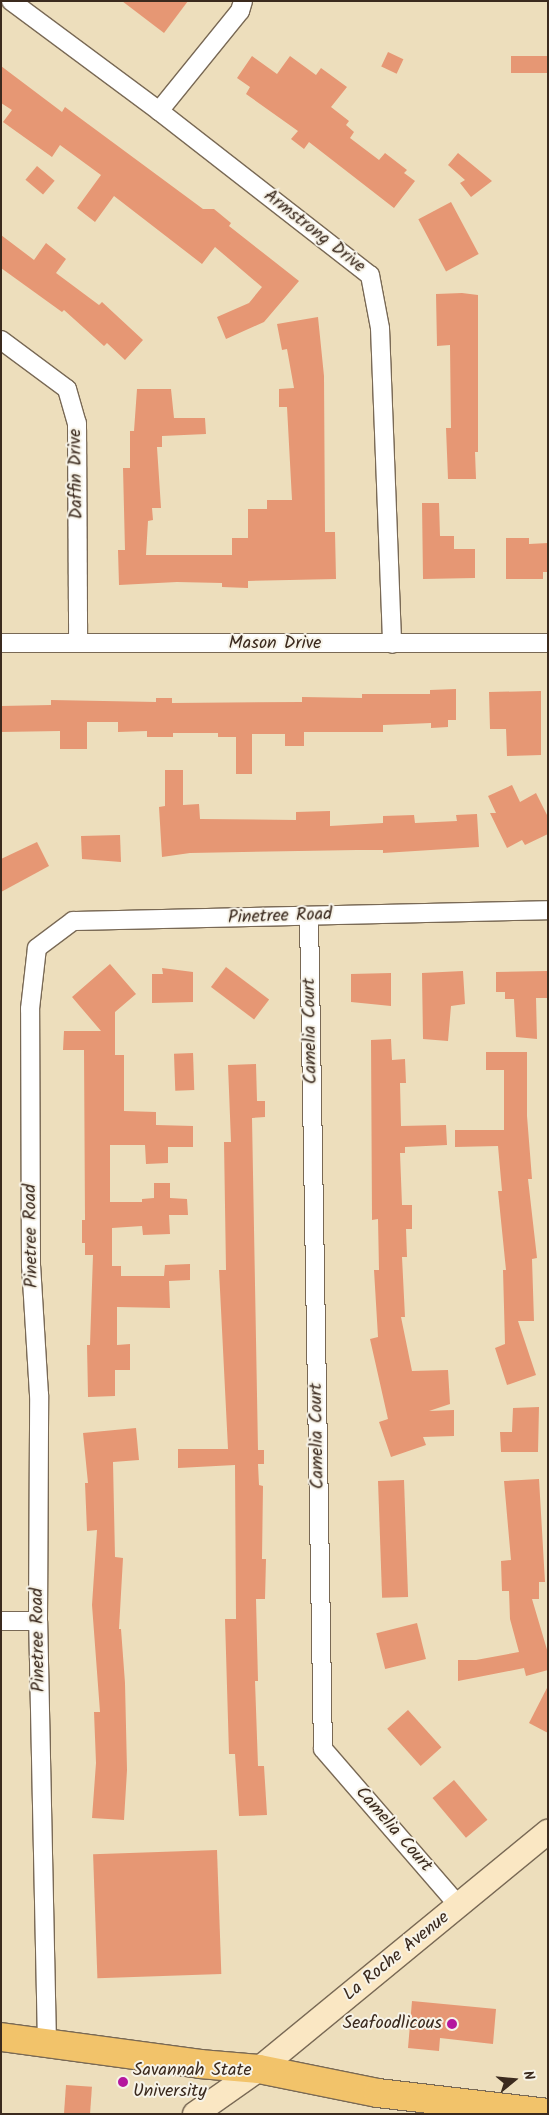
<!DOCTYPE html>
<html>
<head>
<meta charset="utf-8">
<style>
	body { margin:0 }
	#map { position:relative; width:549px; height:2115px; overflow:hidden; background:#eddebc; font-family:Kalam,sans-serif }
	div>[style] { position:absolute }
	[style*='--x'] { left:calc(var(--x)*1px); top:calc(var(--y)*1px); width:calc(var(--w)*1px); rotate:calc(var(--a)*1deg) }
	.building>* { inset:0; background:#e69774; transform-origin:0 0 }
	.roads { filter:drop-shadow(1px 0 #796955) drop-shadow(-1px 0 #796955) drop-shadow(0 1px #796955) drop-shadow(0 -1px #796955) }
	.minor>* { height:18px; margin:-9px; padding:0 9px; transform-origin:9px; border-radius:9px; background:#fff }
	.secondary>* { height:24px; margin:-12px; padding:0 12px; transform-origin:12px; border-radius:12px; background:#fae7c3 }
	.primary>* { height:28px; margin:-14px; padding:0 14px; transform-origin:14px; border-radius:14px; background:#f2c36a }
	.dots>* { width:14px; height:14px; translate:-50% -50%; box-sizing:border-box; border:2px solid #f7f3e8; border-radius:50% }
	span { translate:-50% -50%; white-space:nowrap; text-align:center; line-height:1.15; -webkit-text-stroke:4px #f7f3e8; paint-order:stroke }
	.street-label { font-size:18px; color:#3b2a1e }
	.poi-label { font-size:18px; color:#3b2a1e }
	.right { translate:-100% -50%; text-align:right }
	.left { translate:0 -50%; text-align:left }
	.frame { position:absolute; inset:0; border:2px solid #3b2a1e; pointer-events:none }
	.north { position:absolute; left:489px; top:2055px; width:50px; height:50px; -webkit-text-stroke:4px #f7f3e8; paint-order:stroke; rotate:73deg; font-size:14px; font-weight:700; line-height:20px; text-align:center; color:#3b2a1e }
	.north::after { content:''; display:block; margin:auto; width:18px; height:22px; background:#3b2a1e; clip-path:polygon(50% 0,100% 100%,50% 72%,0 100%) }
</style>
</head>
<body>
<div id="map">
	<div class="building">
		<i style="clip-path:polygon(122px 1px,188px 1px,164px 33px)"></i>
		<i style="left:388px;top:52px;width:17px;height:16px;rotate:25deg"></i>
		<i style="clip-path:polygon(252px 56px,277px 74px,290px 56px,316px 75px,321px 68px,347px 87px,331px 107px,349px 121px,346px 125px,354px 132px,350px 138px,379px 160px,385px 153px,407px 170px,404px 173px,415px 181px,394px 208px,309px 142px,304px 149px,291px 139px,298px 131px,246px 94px,250px 87px,237px 78px)"></i>
		<i style="left:511px;top:56px;width:37px;height:17px"></i>
		<i style="clip-path:polygon(1px 66px,62px 112px,65px 107px,203px 209px,214px 209px,231px 223px,229px 226px,299px 281px,264px 322px,226px 339px,217px 317px,249px 303px,262px 287px,215px 247px,202px 264px,114px 196px,95px 222px,77px 208px,101px 175px,60px 145px,52px 157px,3px 122px,12px 110px,1px 103px)"></i>
		<i style="clip-path:polygon(458px 153px,492px 181px,471px 197px,460px 183px,465px 180px,448px 165px)"></i>
		<i style="left:37px;top:166px;width:23px;height:18px;rotate:40deg"></i>
		<i style="left:451px;top:202px;width:59px;height:37px;rotate:62deg"></i>
		<i style="clip-path:polygon(1px 235px,34px 260px,46px 243px,66px 259px,56px 273px,99px 305px,102px 302px,143px 340px,125px 360px,107px 343px,104px 346px,64px 310px,62px 312px,1px 268px)"></i>
		<i style="clip-path:polygon(462px 293px,478px 295px,478px 452px,475px 452px,476px 479px,448px 479px,446px 428px,451px 428px,450px 345px,437px 346px,436px 294px)"></i>
		<i style="clip-path:polygon(318px 317px,324px 376px,325px 532px,335px 532px,336px 579px,248px 581px,248px 588px,222px 587px,222px 583px,177px 582px,119px 585px,118px 550px,125px 550px,123px 468px,130px 468px,130px 431px,134px 431px,137px 389px,171px 389px,174px 418px,205px 418px,206px 434px,162px 436px,162px 447px,157px 447px,161px 508px,152px 508px,153px 520px,148px 521px,146px 555px,232px 555px,232px 538px,248px 538px,248px 509px,267px 509px,267px 500px,292px 500px,287px 407px,279px 407px,279px 389px,294px 388px,287px 349px,282px 350px,277px 324px)"></i>
		<i style="clip-path:polygon(422px 503px,439px 503px,440px 536px,454px 536px,454px 549px,475px 549px,475px 578px,423px 579px)"></i>
		<i style="clip-path:polygon(506px 538px,529px 538px,529px 544px,548px 543px,548px 572px,543px 572px,543px 579px,506px 579px)"></i>
		<i style="clip-path:polygon(456px 689px,456px 720px,448px 720px,448px 727px,431px 728px,431px 723px,383px 725px,383px 732px,304px 732px,304px 746px,285px 746px,285px 734px,252px 734px,252px 774px,236px 774px,236px 737px,218px 737px,218px 733px,173px 733px,173px 737px,147px 737px,147px 731px,118px 732px,118px 722px,87px 722px,87px 749px,60px 749px,60px 731px,1px 732px,1px 706px,51px 705px,51px 700px,156px 702px,156px 698px,172px 698px,172px 703px,302px 702px,302px 697px,362px 698px,362px 694px,430px 694px,430px 690px)"></i>
		<i style="clip-path:polygon(541px 691px,541px 755px,507px 756px,506px 729px,490px 729px,489px 692px)"></i>
		<i style="clip-path:polygon(165px 770px,183px 770px,183px 805px,199px 804px,200px 819px,296px 820px,296px 812px,330px 811px,330px 826px,383px 823px,383px 816px,414px 815px,415px 823px,457px 821px,456px 815px,477px 814px,479px 847px,383px 853px,383px 850px,357px 850px,190px 853px,162px 857px,159px 807px,165px 806px)"></i>
		<i style="clip-path:polygon(512px 785px,520px 802px,536px 793px,548px 817px,548px 834px,525px 845px,522px 840px,507px 848px,490px 813px,496px 813px,488px 796px)"></i>
		<i style="clip-path:polygon(120px 835px,121px 862px,82px 859px,81px 836px)"></i>
		<i style="clip-path:polygon(37px 842px,49px 866px,1px 892px,1px 859px)"></i>
		<i style="clip-path:polygon(110px 964px,136px 994px,115px 1012px,115px 1055px,124px 1055px,124px 1111px,156px 1112px,156px 1125px,193px 1126px,193px 1147px,168px 1147px,168px 1163px,146px 1164px,145px 1145px,110px 1145px,110px 1202px,142px 1202px,142px 1199px,154px 1198px,154px 1183px,170px 1183px,170px 1198px,187px 1199px,188px 1215px,169px 1215px,170px 1234px,143px 1235px,142px 1226px,112px 1228px,112px 1266px,121px 1266px,121px 1276px,164px 1276px,165px 1265px,190px 1264px,190px 1280px,169px 1281px,170px 1308px,117px 1307px,117px 1345px,130px 1344px,130px 1370px,115px 1370px,115px 1396px,88px 1397px,87px 1345px,90px 1345px,93px 1255px,85px 1255px,85px 1243px,82px 1243px,82px 1220px,85px 1220px,84px 1050px,63px 1050px,64px 1031px,101px 1031px,72px 997px)"></i>
		<i style="left:226px;top:967px;width:54px;height:25px;rotate:37deg"></i>
		<i style="clip-path:polygon(162px 968px,193px 972px,193px 1002px,152px 1003px,152px 974px,163px 974px)"></i>
		<i style="clip-path:polygon(463px 971px,465px 1004px,451px 1006px,448px 1041px,423px 1039px,422px 973px)"></i>
		<i style="clip-path:polygon(547px 971px,547px 998px,536px 998px,537px 1039px,516px 1037px,514px 999px,505px 999px,505px 992px,496px 992px,496px 972px)"></i>
		<i style="clip-path:polygon(391px 973px,391px 1006px,351px 1002px,351px 974px)"></i>
		<i style="clip-path:polygon(391px 1039px,392px 1060px,405px 1059px,406px 1083px,400px 1083px,401px 1126px,446px 1125px,447px 1145px,405px 1147px,405px 1153px,400px 1153px,402px 1205px,412px 1205px,412px 1229px,406px 1229px,407px 1257px,402px 1257px,405px 1317px,401px 1317px,412px 1371px,448px 1370px,450px 1404px,429px 1411px,454px 1410px,454px 1436px,423px 1437px,426px 1445px,391px 1457px,379px 1422px,388px 1419px,370px 1339px,378px 1337px,374px 1270px,379px 1270px,378px 1219px,372px 1220px,371px 1040px)"></i>
		<i style="clip-path:polygon(486px 1052px,527px 1052px,527px 1116px,532px 1179px,528px 1179px,537px 1258px,532px 1259px,534px 1321px,518px 1321px,536px 1375px,507px 1385px,495px 1348px,505px 1344px,503px 1270px,506px 1270px,498px 1191px,502px 1191px,498px 1146px,455px 1147px,455px 1130px,504px 1130px,504px 1070px,486px 1070px)"></i>
		<i style="left:193px;top:1053px;width:37px;height:19px;rotate:88deg"></i>
		<i style="clip-path:polygon(256px 1064px,257px 1101px,265px 1101px,265px 1117px,252px 1118px,258px 1450px,264px 1450px,264px 1464px,258px 1464px,259px 1485px,263px 1486px,262px 1559px,266px 1559px,265px 1599px,256px 1599px,258px 1681px,255px 1681px,258px 1766px,264px 1766px,267px 1815px,239px 1816px,235px 1754px,229px 1754px,225px 1619px,236px 1619px,235px 1465px,178px 1468px,178px 1449px,228px 1449px,219px 1270px,226px 1270px,224px 1142px,231px 1142px,228px 1065px)"></i>
		<i style="clip-path:polygon(539px 1407px,538px 1452px,501px 1452px,500px 1432px,512px 1432px,513px 1408px)"></i>
		<i style="clip-path:polygon(136px 1428px,139px 1460px,113px 1462px,115px 1557px,123px 1558px,119px 1629px,121px 1629px,125px 1683px,127px 1770px,124px 1820px,92px 1818px,96px 1763px,94px 1712px,100px 1712px,92px 1605px,97px 1530px,87px 1531px,85px 1483px,88px 1483px,83px 1433px)"></i>
		<i style="clip-path:polygon(539px 1479px,545px 1582px,539px 1582px,539px 1599px,532px 1599px,548px 1653px,548px 1670px,526px 1676px,524px 1668px,458px 1681px,458px 1660px,476px 1660px,519px 1652px,510px 1619px,509px 1591px,502px 1591px,501px 1561px,511px 1560px,504px 1481px)"></i>
		<i style="left:404px;top:1480px;width:117px;height:26px;rotate:88deg"></i>
		<i style="left:417px;top:1623px;width:37px;height:42px;rotate:76deg"></i>
		<i style="clip-path:polygon(548px 1686px,548px 1733px,529px 1723px)"></i>
		<i style="left:408px;top:1710px;width:50px;height:28px;rotate:48deg"></i>
		<i style="left:454px;top:1780px;width:52px;height:28px;rotate:50deg"></i>
		<i style="left:217px;top:1850px;width:124px;height:124px;rotate:88deg"></i>
		<i style="clip-path:polygon(412px 2001px,496px 2009px,493px 2044px,440px 2038px,439px 2051px,408px 2048px)"></i>
		<i style="left:66px;top:2085px;width:26px;height:29px;rotate:4deg"></i>
	</div>
	<div class="roads">
		<div class="minor">
			<i style="--x:11;--y:1;--w:184;--a:36.6"></i>
			<i style="--x:159;--y:111;--w:267;--a:37.9"></i>
			<i style="--x:370;--y:275;--w:54;--a:79.3"></i>
			<i style="--x:380;--y:328;--w:316;--a:87.8"></i>
			<i style="--x:159;--y:111;--w:129;--a:-51"></i>
			<i style="--x:240;--y:11;--w:10;--a:-73"></i>
			<i style="--x:1;--y:340;--w:82;--a:36.6"></i>
			<i style="--x:67;--y:389;--w:35;--a:74"></i>
			<i style="--x:77;--y:423;--w:220;--a:89.7"></i>
			<i style="--x:1;--y:643;--w:547;--a:0"></i>
			<i style="--x:309;--y:916;--w:833;--a:89.04"></i>
			<i style="--x:323;--y:1749;--w:208;--a:49.1"></i>
			<i style="--x:1;--y:1621;--w:37;--a:0"></i>
			<i style="--x:47;--y:2044;--w:423;--a:-91.2"></i>
			<i style="--x:38;--y:1621;--w:226;--a:-89.7"></i>
			<i style="--x:39;--y:1395;--w:129;--a:-93.5"></i>
			<i style="--x:31;--y:1266;--w:257;--a:-90.2"></i>
			<i style="--x:30;--y:1009;--w:61;--a:-83.5"></i>
			<i style="--x:37;--y:948;--w:45;--a:-36.9"></i>
			<i style="--x:73;--y:921;--w:475;--a:-1.3"></i>
		</div>
		<div class="secondary">
			<i style="--x:195;--y:2114;--w:78;--a:-35.1"></i>
			<i style="--x:259;--y:2069;--w:374;--a:-39.4"></i>
		</div>
		<div class="primary">
			<i style="--x:1;--y:2037;--w:201;--a:7.7"></i>
			<i style="--x:200;--y:2064;--w:59;--a:4.8"></i>
			<i style="--x:259;--y:2069;--w:121;--a:11.4"></i>
			<i style="--x:378;--y:2093;--w:171;--a:6.7"></i>
		</div>
	</div>
	<div class="dots">
		<i style="left:452px;top:2024px;background:#b5179e"></i>
		<i style="left:123px;top:2082px;background:#b5179e"></i>
	</div>
	<div class="street-label">
		<span style="left:314px;top:232px;rotate:38deg">Armstrong Drive</span>
		<span style="left:77px;top:474px;rotate:-91deg">Daffin Drive</span>
		<span style="left:275px;top:644px">Mason Drive</span>
		<span style="left:280px;top:917px;rotate:-2deg">Pinetree Road</span>
		<span style="left:311px;top:1031px;rotate:-91deg">Camelia Court</span>
		<span style="left:32px;top:1236px;rotate:-91deg">Pinetree Road</span>
		<span style="left:318px;top:1436px;rotate:-91deg">Camelia Court</span>
		<span style="left:39px;top:1640px;rotate:-91deg">Pinetree Road</span>
		<span style="left:393px;top:1830px;rotate:49deg">Camelia Court</span>
		<span style="left:397px;top:1957px;rotate:-39deg">La Roche Avenue</span>
	</div>
	<div class="poi-label">
		<span class="right" style="left:442px;top:2024px">Seafoodlicous</span>
		<span class="left" style="left:133px;top:2082px">Savannah State<br>University</span>
	</div>
	<div class="frame"></div>
	<div class="north">N</div>
</div>
</body>
</html>
